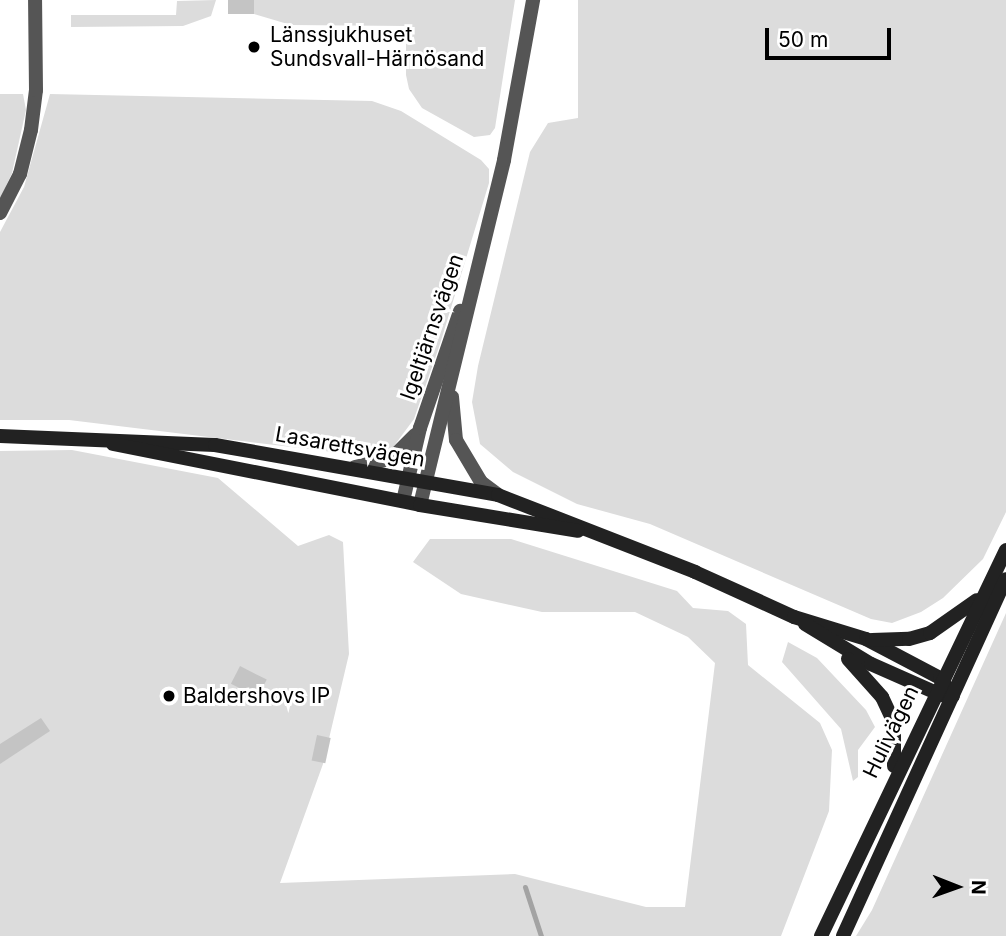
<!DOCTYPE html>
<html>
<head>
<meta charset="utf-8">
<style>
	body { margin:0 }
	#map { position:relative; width:1006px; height:936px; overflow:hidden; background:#fff; font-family:Inter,sans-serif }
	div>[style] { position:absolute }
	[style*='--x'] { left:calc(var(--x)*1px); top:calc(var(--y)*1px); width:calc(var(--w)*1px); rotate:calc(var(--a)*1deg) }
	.green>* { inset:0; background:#dcdcdc }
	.stream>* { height:5px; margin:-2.5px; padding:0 2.5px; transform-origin:2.5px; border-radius:2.5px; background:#a3a3a3 }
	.building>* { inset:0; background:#c4c4c4; transform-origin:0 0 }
	.street>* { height:14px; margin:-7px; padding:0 7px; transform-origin:7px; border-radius:7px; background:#555 }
	.secondary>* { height:14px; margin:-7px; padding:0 7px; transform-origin:7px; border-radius:7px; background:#222 }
	.dots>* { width:19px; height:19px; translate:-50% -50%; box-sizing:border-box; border:4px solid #fff; border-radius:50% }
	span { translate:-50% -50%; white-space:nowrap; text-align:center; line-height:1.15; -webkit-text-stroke:6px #fff; paint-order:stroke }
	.poi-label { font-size:21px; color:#000 }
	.left { translate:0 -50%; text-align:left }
	.street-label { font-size:21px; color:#000 }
	.north { position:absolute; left:922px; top:852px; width:70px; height:70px; -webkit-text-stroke:5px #fff; paint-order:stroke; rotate:91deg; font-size:19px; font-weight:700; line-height:28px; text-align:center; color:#000 }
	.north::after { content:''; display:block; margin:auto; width:24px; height:32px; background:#000; clip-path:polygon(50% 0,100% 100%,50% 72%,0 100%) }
	.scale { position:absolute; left:765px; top:28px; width:126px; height:32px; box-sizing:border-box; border:4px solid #000; border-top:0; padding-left:9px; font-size:21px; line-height:24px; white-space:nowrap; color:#000; -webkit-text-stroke:5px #fff; paint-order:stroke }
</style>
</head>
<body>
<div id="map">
	<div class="green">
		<i style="clip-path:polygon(216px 0,211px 16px,183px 26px,71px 27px,71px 15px,176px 15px,177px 1px)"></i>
		<i style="clip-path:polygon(254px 0,515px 0,495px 128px,490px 135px,474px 137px,422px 108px,409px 89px,406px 75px,406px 26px,291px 25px,254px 14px)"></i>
		<i style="clip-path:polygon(578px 0,1006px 0,1006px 512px,983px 559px,943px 598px,921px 612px,892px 623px,871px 619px,650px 524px,577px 504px,513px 472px,480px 444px,472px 402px,478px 366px,530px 152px,548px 123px,578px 118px)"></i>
		<i style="clip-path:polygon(0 94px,23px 94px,26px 110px,12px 173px,0 199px)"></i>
		<i style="clip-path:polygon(50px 94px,372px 101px,401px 111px,481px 160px,489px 169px,489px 183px,440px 344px,414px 419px,391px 450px,358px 455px,69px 420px,0 420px,0 232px,24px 187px)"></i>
		<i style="clip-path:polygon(72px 450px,218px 478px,298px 546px,329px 535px,343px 542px,349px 654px,323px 764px,280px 883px,515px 874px,646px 907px,685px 907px,715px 663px,688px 637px,635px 612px,542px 612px,461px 594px,413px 562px,430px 539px,511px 539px,677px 591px,693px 608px,728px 611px,746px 624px,748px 665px,820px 723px,832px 750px,829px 811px,781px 936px,0 936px,0 451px)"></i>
		<i style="clip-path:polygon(1006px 613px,1006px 936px,856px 936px,872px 910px)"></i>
		<i style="clip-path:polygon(788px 642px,817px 658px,866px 710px,875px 727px,858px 750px,858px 777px,853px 781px,841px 729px,782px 662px)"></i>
	</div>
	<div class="stream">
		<i style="--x:525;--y:887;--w:52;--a:71.9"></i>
	</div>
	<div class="building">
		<i style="left:228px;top:0;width:26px;height:14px"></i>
		<i style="left:240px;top:666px;width:30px;height:20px;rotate:27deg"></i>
		<i style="clip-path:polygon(41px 718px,50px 731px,0 764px,0 744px)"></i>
		<i style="left:317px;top:735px;width:14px;height:26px;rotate:12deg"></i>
	</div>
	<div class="street">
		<i style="--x:0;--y:213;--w:44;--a:-62.9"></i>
		<i style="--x:20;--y:174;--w:45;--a:-76"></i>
		<i style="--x:31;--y:130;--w:40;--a:-82.9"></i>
		<i style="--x:36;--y:90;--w:90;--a:-90.6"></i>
		<i style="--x:452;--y:397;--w:43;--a:84.7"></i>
		<i style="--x:456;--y:440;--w:49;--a:59.2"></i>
		<i style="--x:481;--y:482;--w:21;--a:37"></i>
		<i style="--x:355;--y:467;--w:37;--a:-13"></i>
		<i style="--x:391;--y:459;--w:34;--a:-45"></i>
		<i style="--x:403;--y:501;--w:75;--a:-76.9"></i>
		<i style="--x:420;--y:428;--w:124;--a:-71.1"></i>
		<i style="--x:420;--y:505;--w:355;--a:-76.3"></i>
		<i style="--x:504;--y:160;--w:163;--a:-79.7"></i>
	</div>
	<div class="secondary">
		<i style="--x:0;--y:436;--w:215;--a:2.4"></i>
		<i style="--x:215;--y:445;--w:287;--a:10"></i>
		<i style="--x:498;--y:495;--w:212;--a:21.3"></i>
		<i style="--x:695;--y:572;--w:109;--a:24.4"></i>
		<i style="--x:794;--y:617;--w:75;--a:17"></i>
		<i style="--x:866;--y:639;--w:84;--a:27.8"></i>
		<i style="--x:940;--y:678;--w:22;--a:54"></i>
		<i style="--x:113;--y:444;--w:313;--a:11.2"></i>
		<i style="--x:420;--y:505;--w:160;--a:9.3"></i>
		<i style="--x:805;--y:624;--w:77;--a:31.2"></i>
		<i style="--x:871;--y:664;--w:77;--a:23.9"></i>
		<i style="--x:872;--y:640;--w:37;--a:-2"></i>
		<i style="--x:909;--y:639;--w:22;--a:-16"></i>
		<i style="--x:930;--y:633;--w:57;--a:-35.1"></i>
		<i style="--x:848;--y:659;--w:51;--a:48.2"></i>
		<i style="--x:882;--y:697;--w:29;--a:65"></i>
		<i style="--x:894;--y:723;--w:43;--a:90"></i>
		<i style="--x:821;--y:936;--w:428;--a:-64.4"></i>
		<i style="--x:843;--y:936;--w:392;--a:-65.5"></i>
	</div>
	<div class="dots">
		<i style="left:254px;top:47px;background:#000"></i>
		<i style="left:169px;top:696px;background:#000"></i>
	</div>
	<div class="poi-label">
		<span class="left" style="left:270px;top:47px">Länssjukhuset<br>Sundsvall-Härnösand</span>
		<span class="left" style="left:183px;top:696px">Baldershovs IP</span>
	</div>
	<div class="street-label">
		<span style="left:432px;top:327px;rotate:-71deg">Igeltjärnsvägen</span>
		<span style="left:350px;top:447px;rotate:10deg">Lasarettsvägen</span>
		<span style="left:891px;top:732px;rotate:-64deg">Hulivägen</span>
	</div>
	<div class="north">N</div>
	<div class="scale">50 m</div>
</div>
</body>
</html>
